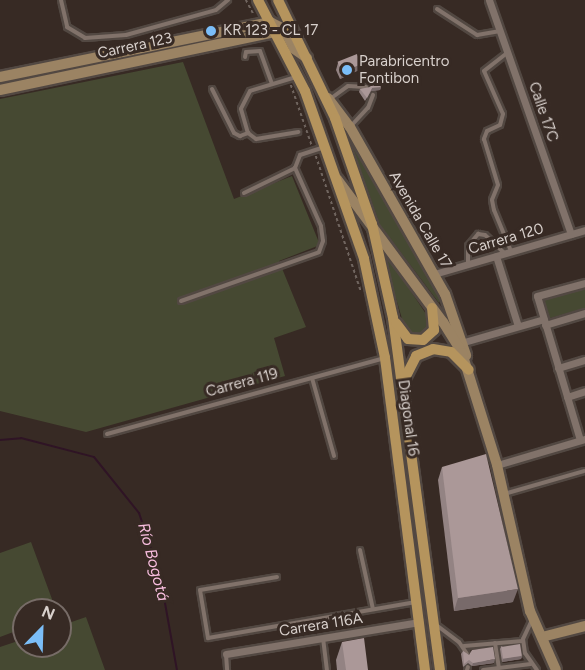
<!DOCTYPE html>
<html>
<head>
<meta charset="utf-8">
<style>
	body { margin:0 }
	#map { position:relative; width:585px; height:670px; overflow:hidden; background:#372a24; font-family:Figtree,sans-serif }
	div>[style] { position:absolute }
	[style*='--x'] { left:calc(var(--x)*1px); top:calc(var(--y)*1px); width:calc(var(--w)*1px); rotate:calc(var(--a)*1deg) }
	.green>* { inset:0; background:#464932 }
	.stream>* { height:2px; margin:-1px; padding:0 1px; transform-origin:1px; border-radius:1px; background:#2f1425 }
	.path>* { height:1.5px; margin-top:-0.75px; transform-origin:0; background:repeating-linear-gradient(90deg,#70655f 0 3px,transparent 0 6px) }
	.roads { filter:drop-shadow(2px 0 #524842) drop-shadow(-2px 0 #524842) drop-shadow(0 2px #524842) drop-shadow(0 -2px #524842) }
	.lane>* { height:4px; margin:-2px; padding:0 2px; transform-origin:2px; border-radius:2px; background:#81726a }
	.street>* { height:7px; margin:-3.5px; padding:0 3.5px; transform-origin:3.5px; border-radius:3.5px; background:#81726a }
	.secondary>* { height:10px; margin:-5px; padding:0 5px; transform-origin:5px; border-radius:5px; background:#9b8363 }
	.primary>* { height:10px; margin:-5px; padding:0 5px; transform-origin:5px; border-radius:5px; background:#b5945d }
	.wall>* { inset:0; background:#938383 }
	.shaded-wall>* { inset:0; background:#786a6a }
	.building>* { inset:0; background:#ab9898; transform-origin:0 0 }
	.dots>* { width:16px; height:16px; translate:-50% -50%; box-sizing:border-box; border:3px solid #372a24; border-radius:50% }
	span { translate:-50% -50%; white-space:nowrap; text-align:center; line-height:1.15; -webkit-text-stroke:6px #372a24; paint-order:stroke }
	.poi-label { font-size:15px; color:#d8d0cc }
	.left { translate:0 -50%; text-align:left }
	.street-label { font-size:15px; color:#d8d0cc }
	.water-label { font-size:16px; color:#f9bedf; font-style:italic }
	.north { position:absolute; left:12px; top:598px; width:60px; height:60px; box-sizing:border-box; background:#372a24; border:2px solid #776c67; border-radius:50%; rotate:23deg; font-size:16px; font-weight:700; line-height:24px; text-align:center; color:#d8d0cc }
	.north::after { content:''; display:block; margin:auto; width:21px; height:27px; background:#7bbef8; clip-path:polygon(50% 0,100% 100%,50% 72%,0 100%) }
</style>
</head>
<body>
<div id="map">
	<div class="green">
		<i style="clip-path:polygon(183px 62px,234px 199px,292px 176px,320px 245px,279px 261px,306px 327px,274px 338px,285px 376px,86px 432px,0 411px,0 99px)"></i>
		<i style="clip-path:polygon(351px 143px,442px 297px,439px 303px,380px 225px)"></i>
		<i style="clip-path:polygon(380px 245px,428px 317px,430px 328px,420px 337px,413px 336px,403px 322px)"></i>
		<i style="clip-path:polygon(585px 286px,585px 308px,547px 319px,540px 298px)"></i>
		<i style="clip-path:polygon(31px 542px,56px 610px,24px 610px,24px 628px,0 637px,0 553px)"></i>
		<i style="clip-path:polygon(86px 617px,105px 670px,0 670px,0 647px,24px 639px,24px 646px,60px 646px,60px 626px)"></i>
	</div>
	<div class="stream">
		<i style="--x:0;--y:440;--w:21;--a:-5"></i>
		<i style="--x:21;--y:438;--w:75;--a:14.6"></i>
		<i style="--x:94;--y:457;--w:72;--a:51.2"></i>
		<i style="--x:139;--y:513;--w:65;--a:71.3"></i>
		<i style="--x:160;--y:575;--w:97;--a:79.9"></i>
	</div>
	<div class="path">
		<i style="--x:246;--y:0;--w:17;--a:62"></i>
		<i style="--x:291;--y:85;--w:65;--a:71"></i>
		<i style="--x:316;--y:156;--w:142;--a:71.6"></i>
	</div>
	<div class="roads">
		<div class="lane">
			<i style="--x:61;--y:0;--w:28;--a:77"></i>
			<i style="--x:67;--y:27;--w:21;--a:31"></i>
			<i style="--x:85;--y:38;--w:41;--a:-4.2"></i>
			<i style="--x:126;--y:35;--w:93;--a:-15.5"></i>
			<i style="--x:216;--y:10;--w:16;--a:-40"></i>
			<i style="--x:437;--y:9;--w:48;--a:33"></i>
			<i style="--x:477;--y:35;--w:22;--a:-10"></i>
			<i style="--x:507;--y:53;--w:29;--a:142"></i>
			<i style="--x:484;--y:71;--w:47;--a:66.2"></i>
			<i style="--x:503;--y:114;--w:11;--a:105"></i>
			<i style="--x:500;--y:125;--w:14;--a:155"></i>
			<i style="--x:487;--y:131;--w:9;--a:111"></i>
			<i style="--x:484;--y:139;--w:48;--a:73.1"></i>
			<i style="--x:498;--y:185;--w:16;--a:112"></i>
			<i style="--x:492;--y:200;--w:10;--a:79"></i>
			<i style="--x:494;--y:210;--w:44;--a:67.5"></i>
			<i style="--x:245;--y:57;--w:5;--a:-79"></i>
			<i style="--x:246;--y:52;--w:14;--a:-4"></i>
			<i style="--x:260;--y:51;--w:35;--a:70"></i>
			<i style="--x:296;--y:77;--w:48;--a:163.1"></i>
			<i style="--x:250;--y:91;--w:20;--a:117"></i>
			<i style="--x:241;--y:109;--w:25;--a:74"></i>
			<i style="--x:248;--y:133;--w:10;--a:37"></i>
			<i style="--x:256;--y:139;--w:43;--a:-9.5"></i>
			<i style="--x:212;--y:89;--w:49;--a:63.4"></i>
			<i style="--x:234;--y:133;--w:7;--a:27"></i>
			<i style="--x:240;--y:136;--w:9;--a:-21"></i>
			<i style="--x:330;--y:99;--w:22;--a:-36"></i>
			<i style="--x:348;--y:86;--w:18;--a:3"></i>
			<i style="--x:350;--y:127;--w:26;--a:-47"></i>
			<i style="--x:368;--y:108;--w:14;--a:-69"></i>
			<i style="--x:244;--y:193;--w:57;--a:-26.1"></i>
			<i style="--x:468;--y:263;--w:17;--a:-90"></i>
			<i style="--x:468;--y:246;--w:16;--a:-50"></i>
			<i style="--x:478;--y:234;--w:7;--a:8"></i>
			<i style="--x:485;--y:235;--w:26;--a:43"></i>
			<i style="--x:181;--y:301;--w:146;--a:-19.5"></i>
			<i style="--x:319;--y:252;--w:12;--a:-70"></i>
			<i style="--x:323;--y:241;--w:15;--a:-98"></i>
			<i style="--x:321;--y:226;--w:64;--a:-114.1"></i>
			<i style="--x:295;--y:168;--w:14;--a:-69"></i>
			<i style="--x:300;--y:155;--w:25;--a:-18"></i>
			<i style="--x:312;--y:378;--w:81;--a:74.2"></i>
			<i style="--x:107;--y:434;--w:287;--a:-15.3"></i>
			<i style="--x:504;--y:494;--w:83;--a:-16"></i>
			<i style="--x:360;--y:550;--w:60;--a:77.6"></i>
			<i style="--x:277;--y:577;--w:78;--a:170.4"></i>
			<i style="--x:200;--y:590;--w:49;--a:80.5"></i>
			<i style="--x:208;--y:638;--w:211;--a:-9.8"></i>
			<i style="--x:531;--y:622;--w:19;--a:115"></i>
			<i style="--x:523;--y:639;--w:14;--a:82"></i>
			<i style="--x:525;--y:653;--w:21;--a:55"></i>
			<i style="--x:435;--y:624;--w:30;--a:37"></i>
			<i style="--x:459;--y:642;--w:14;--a:56"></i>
			<i style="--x:323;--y:638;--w:32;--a:83"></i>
			<i style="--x:495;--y:643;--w:25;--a:81"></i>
			<i style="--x:464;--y:646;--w:59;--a:-4.8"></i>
			<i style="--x:226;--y:654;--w:16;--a:86"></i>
			<i style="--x:467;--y:670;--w:3;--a:-72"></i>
			<i style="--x:483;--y:670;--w:48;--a:-7.1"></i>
		</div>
		<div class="street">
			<i style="--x:489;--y:0;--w:248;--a:70.7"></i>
			<i style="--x:496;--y:256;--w:73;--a:72.6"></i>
			<i style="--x:434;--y:274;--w:157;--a:-16.2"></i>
			<i style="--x:545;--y:325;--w:42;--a:-16.7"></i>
			<i style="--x:464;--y:342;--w:83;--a:-16"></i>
			<i style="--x:558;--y:368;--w:28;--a:-17"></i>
			<i style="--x:567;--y:397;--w:19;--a:-18"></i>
			<i style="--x:580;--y:440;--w:150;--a:-106.6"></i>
			<i style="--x:537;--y:296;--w:50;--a:-15.2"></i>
			<i style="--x:497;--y:465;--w:92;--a:-16.5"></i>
			<i style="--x:226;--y:654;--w:196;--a:-9.4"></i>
		</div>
		<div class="secondary">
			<i style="--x:0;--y:77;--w:276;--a:-11.5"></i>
			<i style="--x:270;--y:22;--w:16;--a:27"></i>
			<i style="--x:284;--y:29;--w:22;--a:63"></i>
			<i style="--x:294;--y:49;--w:16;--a:35"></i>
			<i style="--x:0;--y:90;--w:282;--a:-11.9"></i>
			<i style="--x:328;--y:98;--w:36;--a:53"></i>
			<i style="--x:350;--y:127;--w:192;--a:60.4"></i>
			<i style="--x:445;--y:294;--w:65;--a:71"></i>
			<i style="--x:337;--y:179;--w:178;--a:53.5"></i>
			<i style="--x:443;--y:322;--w:36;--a:58"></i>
			<i style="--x:462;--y:353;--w:117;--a:72.6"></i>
			<i style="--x:497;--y:465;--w:150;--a:77.3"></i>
			<i style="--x:530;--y:611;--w:64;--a:66.2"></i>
			<i style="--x:542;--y:637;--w:44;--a:-14.3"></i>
		</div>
		<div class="primary">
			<i style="--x:258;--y:0;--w:102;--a:62.7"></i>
			<i style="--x:305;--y:91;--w:178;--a:70.6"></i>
			<i style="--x:364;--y:259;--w:101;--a:78"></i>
			<i style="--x:385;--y:358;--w:315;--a:82.7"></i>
			<i style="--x:278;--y:0;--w:131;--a:64.2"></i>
			<i style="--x:335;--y:118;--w:112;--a:70.8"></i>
			<i style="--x:372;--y:224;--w:96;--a:77.4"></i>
			<i style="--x:393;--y:318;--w:355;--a:82.4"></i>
			<i style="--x:396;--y:323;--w:20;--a:53"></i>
			<i style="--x:408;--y:339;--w:15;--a:4"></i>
			<i style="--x:423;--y:340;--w:15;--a:-42"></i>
			<i style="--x:434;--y:330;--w:22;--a:-95"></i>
			<i style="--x:404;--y:380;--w:27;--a:-63"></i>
			<i style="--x:416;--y:356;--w:18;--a:-22"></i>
			<i style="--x:433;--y:349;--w:18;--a:9"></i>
			<i style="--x:451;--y:352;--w:25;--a:45"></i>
		</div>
	</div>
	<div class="wall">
		<i style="clip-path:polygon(338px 63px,361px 64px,359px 70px,340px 79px,336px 70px)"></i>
		<i style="clip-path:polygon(381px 87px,380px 90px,371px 91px,365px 101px,359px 92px,360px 89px)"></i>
		<i style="clip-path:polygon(442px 467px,513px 602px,454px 611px,438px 480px)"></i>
		<i style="clip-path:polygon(342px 642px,368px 670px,337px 670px,336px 660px)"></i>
		<i style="clip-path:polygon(501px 646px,522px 656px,521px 659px,502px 662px,500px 649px)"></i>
		<i style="clip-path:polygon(463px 651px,469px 655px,494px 663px,472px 666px,468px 663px,463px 667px,461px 654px)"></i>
	</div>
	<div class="shaded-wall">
		<i style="clip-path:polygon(361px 64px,359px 70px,340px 79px,343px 72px)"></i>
		<i style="clip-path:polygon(381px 87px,380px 90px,371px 91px,365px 101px,372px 88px)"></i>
		<i style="clip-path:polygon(518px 589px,513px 602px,454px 611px,458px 598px)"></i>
		<i style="clip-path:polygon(522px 656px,521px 659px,502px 662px,503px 658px)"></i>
		<i style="clip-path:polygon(495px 659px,494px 663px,472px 666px,473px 663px)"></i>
	</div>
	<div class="building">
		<i style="left:357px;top:54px;width:11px;height:21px;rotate:68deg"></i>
		<i style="clip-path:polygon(375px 78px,381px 87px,372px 88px,367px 98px,360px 89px,370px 87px)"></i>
		<i style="clip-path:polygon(486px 454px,518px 589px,458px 598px,442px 467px)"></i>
		<i style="clip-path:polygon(364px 638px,368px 670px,346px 670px,342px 642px)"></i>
		<i style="left:520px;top:644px;width:12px;height:19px;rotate:81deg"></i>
		<i style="clip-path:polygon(493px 647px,495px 659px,473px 663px,469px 660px,464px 664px,463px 651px,469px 655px,472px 650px)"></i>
	</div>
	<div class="dots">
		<i style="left:211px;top:31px;background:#7bbef8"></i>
		<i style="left:347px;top:70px;background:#7bbef8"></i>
	</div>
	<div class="poi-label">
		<span class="left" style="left:223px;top:31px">KR 123 - CL 17</span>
		<span class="left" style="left:359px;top:70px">Parabricentro<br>Fontibon</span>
	</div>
	<div class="street-label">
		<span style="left:135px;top:46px;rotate:-12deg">Carrera 123</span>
		<span style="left:543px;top:112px;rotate:71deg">Calle 17C</span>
		<span style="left:420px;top:220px;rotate:60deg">Avenida Calle 17</span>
		<span style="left:506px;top:239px;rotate:-16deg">Carrera 120</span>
		<span style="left:242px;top:383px;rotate:-15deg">Carrera 119</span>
		<span style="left:408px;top:418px;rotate:82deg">Diagonal 16</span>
		<span style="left:321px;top:625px;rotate:-9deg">Carrera 116A</span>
	</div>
	<div class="water-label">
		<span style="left:153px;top:562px;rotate:75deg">Río Bogotá</span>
	</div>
	<div class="north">N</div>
</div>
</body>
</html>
